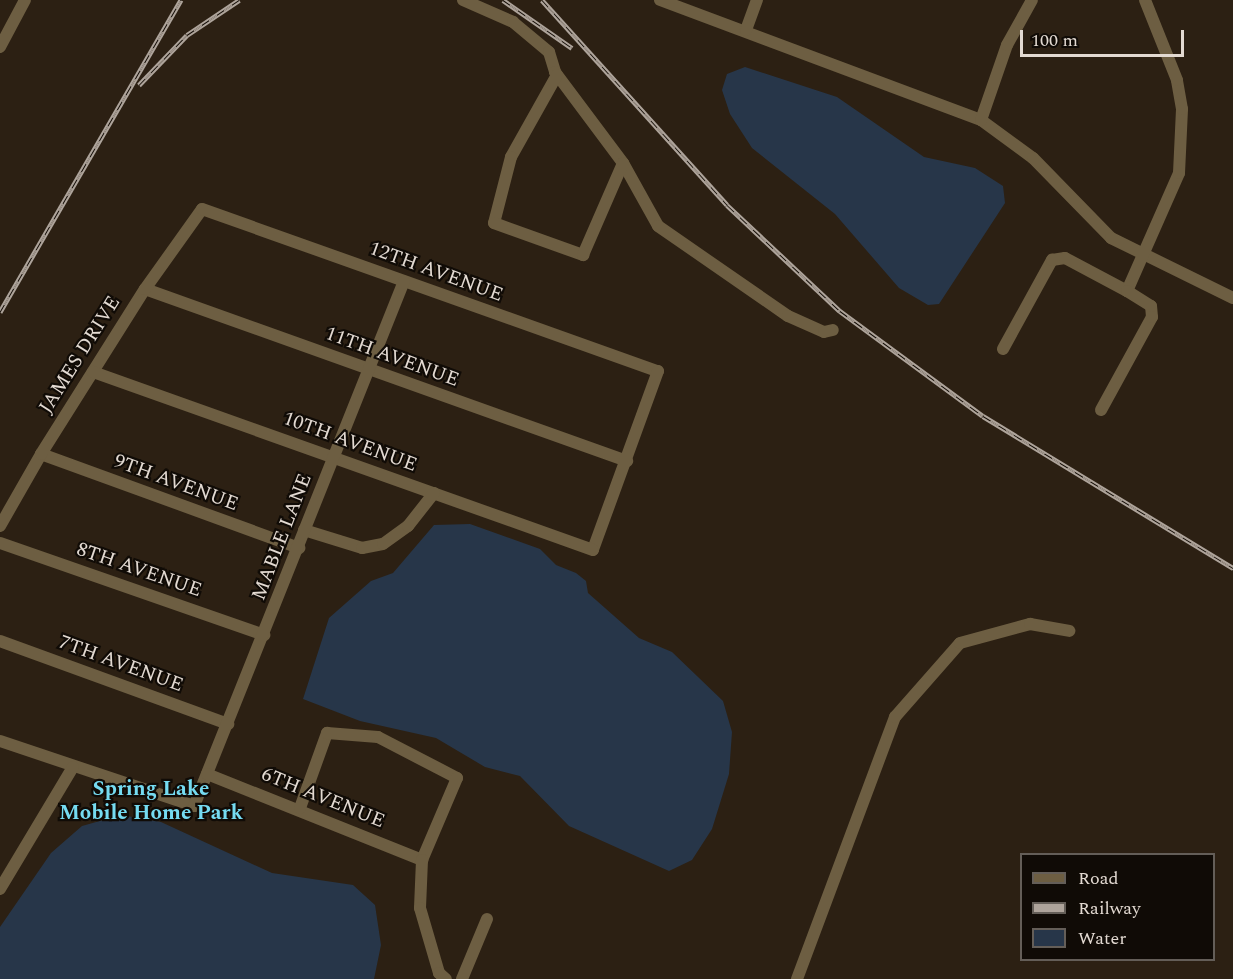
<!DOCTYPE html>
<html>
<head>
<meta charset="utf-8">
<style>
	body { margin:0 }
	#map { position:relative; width:1233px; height:979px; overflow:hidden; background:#2c2013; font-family:Spectral,serif }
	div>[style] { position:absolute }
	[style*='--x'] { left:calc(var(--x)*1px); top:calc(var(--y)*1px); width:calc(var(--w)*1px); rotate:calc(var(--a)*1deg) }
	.water>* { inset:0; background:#273649 }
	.minor>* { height:12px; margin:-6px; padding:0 6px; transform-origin:6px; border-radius:6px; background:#6d5e42 }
	.rail>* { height:5px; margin-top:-2.5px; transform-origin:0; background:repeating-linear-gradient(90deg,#100b06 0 9px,#aea49b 0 18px); box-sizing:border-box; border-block:2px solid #aea49b }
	span { translate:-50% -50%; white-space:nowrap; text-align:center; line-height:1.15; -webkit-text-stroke:4.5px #100b06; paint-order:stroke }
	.street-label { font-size:20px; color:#e3dad2 }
	.neighbourhood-label { font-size:21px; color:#75dbf1; font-weight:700 }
	.legend { position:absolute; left:1020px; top:853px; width:195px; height:108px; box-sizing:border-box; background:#100b06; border:2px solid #645e58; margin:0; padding:8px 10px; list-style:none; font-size:18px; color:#e3dad2 }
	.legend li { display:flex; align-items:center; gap:12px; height:30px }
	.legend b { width:30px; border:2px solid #645e58 }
	.scale { position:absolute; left:1020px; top:30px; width:164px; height:27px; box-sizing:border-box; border:3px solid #e3dad2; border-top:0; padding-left:8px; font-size:18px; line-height:21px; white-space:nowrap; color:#e3dad2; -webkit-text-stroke:4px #100b06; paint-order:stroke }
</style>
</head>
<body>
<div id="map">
	<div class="water">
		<i style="clip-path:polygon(745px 67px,837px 97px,924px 157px,975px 168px,1003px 186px,1005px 203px,939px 304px,928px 305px,899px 288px,835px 214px,752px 148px,730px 114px,722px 90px,727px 74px)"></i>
		<i style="clip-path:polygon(470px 524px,540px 549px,556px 565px,576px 573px,586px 581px,588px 593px,639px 638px,672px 652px,723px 701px,732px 732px,729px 774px,712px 829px,692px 860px,669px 871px,569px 826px,520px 776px,485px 767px,436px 738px,360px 721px,303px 699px,329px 618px,371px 581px,393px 573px,434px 525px)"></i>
		<i style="clip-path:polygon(121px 815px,161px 822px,272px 873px,353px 885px,375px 905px,381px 945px,374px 979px,0 979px,0 927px,51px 853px,82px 826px)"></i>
	</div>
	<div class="minor">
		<i style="--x:463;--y:0;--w:55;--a:23.7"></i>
		<i style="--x:513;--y:22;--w:47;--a:39.8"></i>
		<i style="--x:549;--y:52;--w:21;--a:73"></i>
		<i style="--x:555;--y:72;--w:114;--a:53.2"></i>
		<i style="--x:623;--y:163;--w:72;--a:60.9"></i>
		<i style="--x:658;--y:226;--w:158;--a:34.7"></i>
		<i style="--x:788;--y:316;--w:39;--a:24"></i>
		<i style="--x:824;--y:332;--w:9;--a:-13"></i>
		<i style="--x:660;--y:0;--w:343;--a:20.5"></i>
		<i style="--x:981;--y:120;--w:64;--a:36.2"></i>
		<i style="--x:1033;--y:158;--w:112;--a:45.7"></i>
		<i style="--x:1111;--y:238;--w:136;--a:26.2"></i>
		<i style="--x:746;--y:30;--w:32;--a:-70"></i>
		<i style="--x:0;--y:47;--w:53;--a:-62"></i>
		<i style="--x:557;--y:75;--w:94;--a:119.3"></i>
		<i style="--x:511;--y:157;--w:68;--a:104.4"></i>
		<i style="--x:494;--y:223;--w:95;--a:19.8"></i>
		<i style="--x:583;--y:255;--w:100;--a:-66.5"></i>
		<i style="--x:981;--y:120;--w:79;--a:-70.9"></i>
		<i style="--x:1007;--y:45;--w:51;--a:-60.9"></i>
		<i style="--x:145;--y:289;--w:512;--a:19.64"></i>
		<i style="--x:1003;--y:349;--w:102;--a:-61.2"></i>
		<i style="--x:1052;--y:260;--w:13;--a:-9"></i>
		<i style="--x:1065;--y:258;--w:70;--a:28"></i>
		<i style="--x:1127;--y:291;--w:129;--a:-66.2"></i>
		<i style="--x:1179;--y:173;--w:64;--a:-87.3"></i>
		<i style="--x:1182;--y:109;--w:29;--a:-100"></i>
		<i style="--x:1177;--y:80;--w:86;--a:-111.8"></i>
		<i style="--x:1101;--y:410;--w:106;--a:-61.3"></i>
		<i style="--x:1152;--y:317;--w:11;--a:-95"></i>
		<i style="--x:1151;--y:306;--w:28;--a:-148"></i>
		<i style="--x:41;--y:454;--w:275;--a:20"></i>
		<i style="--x:0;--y:526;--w:83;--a:-60.3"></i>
		<i style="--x:41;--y:454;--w:195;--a:-57.8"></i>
		<i style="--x:145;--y:289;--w:98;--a:-54.5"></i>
		<i style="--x:202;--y:209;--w:484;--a:19.6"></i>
		<i style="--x:658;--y:371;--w:190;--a:110"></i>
		<i style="--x:593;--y:550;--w:531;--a:-160.4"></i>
		<i style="--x:304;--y:530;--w:61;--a:17.2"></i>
		<i style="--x:362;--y:548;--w:21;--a:-11"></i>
		<i style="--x:383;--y:544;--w:31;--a:-36"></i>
		<i style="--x:408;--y:526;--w:42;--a:-51.8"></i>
		<i style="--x:0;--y:543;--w:280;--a:19.2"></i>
		<i style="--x:0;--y:641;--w:243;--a:20"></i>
		<i style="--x:0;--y:741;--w:205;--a:18.5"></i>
		<i style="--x:194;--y:806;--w:565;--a:-68.2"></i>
		<i style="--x:207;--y:774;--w:232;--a:21.8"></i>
		<i style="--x:300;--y:808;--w:80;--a:-70.2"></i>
		<i style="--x:327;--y:733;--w:51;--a:4.5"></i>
		<i style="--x:378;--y:737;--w:89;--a:27.4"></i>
		<i style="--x:457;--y:778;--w:89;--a:113.1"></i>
		<i style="--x:422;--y:860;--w:48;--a:92.4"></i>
		<i style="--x:420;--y:908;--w:68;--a:73.7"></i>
		<i style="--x:439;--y:973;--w:9;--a:41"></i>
		<i style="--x:0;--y:889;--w:142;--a:-59.1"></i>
		<i style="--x:462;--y:979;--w:65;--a:-67.4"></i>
		<i style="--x:797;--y:979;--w:280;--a:-69.5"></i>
		<i style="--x:895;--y:717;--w:98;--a:-48.7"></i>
		<i style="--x:960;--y:643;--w:73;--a:-15.2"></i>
		<i style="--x:1030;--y:624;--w:40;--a:10"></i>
	</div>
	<div class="rail">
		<i style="--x:503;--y:0;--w:84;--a:34.8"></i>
		<i style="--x:542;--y:0;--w:276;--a:47.9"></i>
		<i style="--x:727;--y:205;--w:155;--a:43.2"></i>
		<i style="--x:840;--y:311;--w:177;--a:36.3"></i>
		<i style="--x:983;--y:416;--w:293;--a:31.3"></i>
		<i style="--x:139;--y:85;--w:69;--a:-46.2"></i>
		<i style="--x:187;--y:35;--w:63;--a:-33.9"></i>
		<i style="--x:0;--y:312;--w:361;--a:-59.9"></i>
	</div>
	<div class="street-label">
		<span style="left:436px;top:272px;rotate:20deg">12TH AVENUE</span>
		<span style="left:80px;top:355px;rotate:-58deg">JAMES DRIVE</span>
		<span style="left:392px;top:357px;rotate:20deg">11TH AVENUE</span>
		<span style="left:350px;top:442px;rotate:20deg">10TH AVENUE</span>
		<span style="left:176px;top:483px;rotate:20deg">9TH AVENUE</span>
		<span style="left:282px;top:537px;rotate:-69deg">MABLE LANE</span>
		<span style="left:139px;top:570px;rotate:19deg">8TH AVENUE</span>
		<span style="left:121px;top:664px;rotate:20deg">7TH AVENUE</span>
		<span style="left:323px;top:798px;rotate:22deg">6TH AVENUE</span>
	</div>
	<div class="neighbourhood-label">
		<span style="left:151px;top:801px">Spring Lake<br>Mobile Home Park</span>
	</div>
	<ul class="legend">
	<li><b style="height:8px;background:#6d5e42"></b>Road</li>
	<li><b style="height:8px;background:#aea49b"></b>Railway</li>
	<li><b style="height:16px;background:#273649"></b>Water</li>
	</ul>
	<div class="scale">100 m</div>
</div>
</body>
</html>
